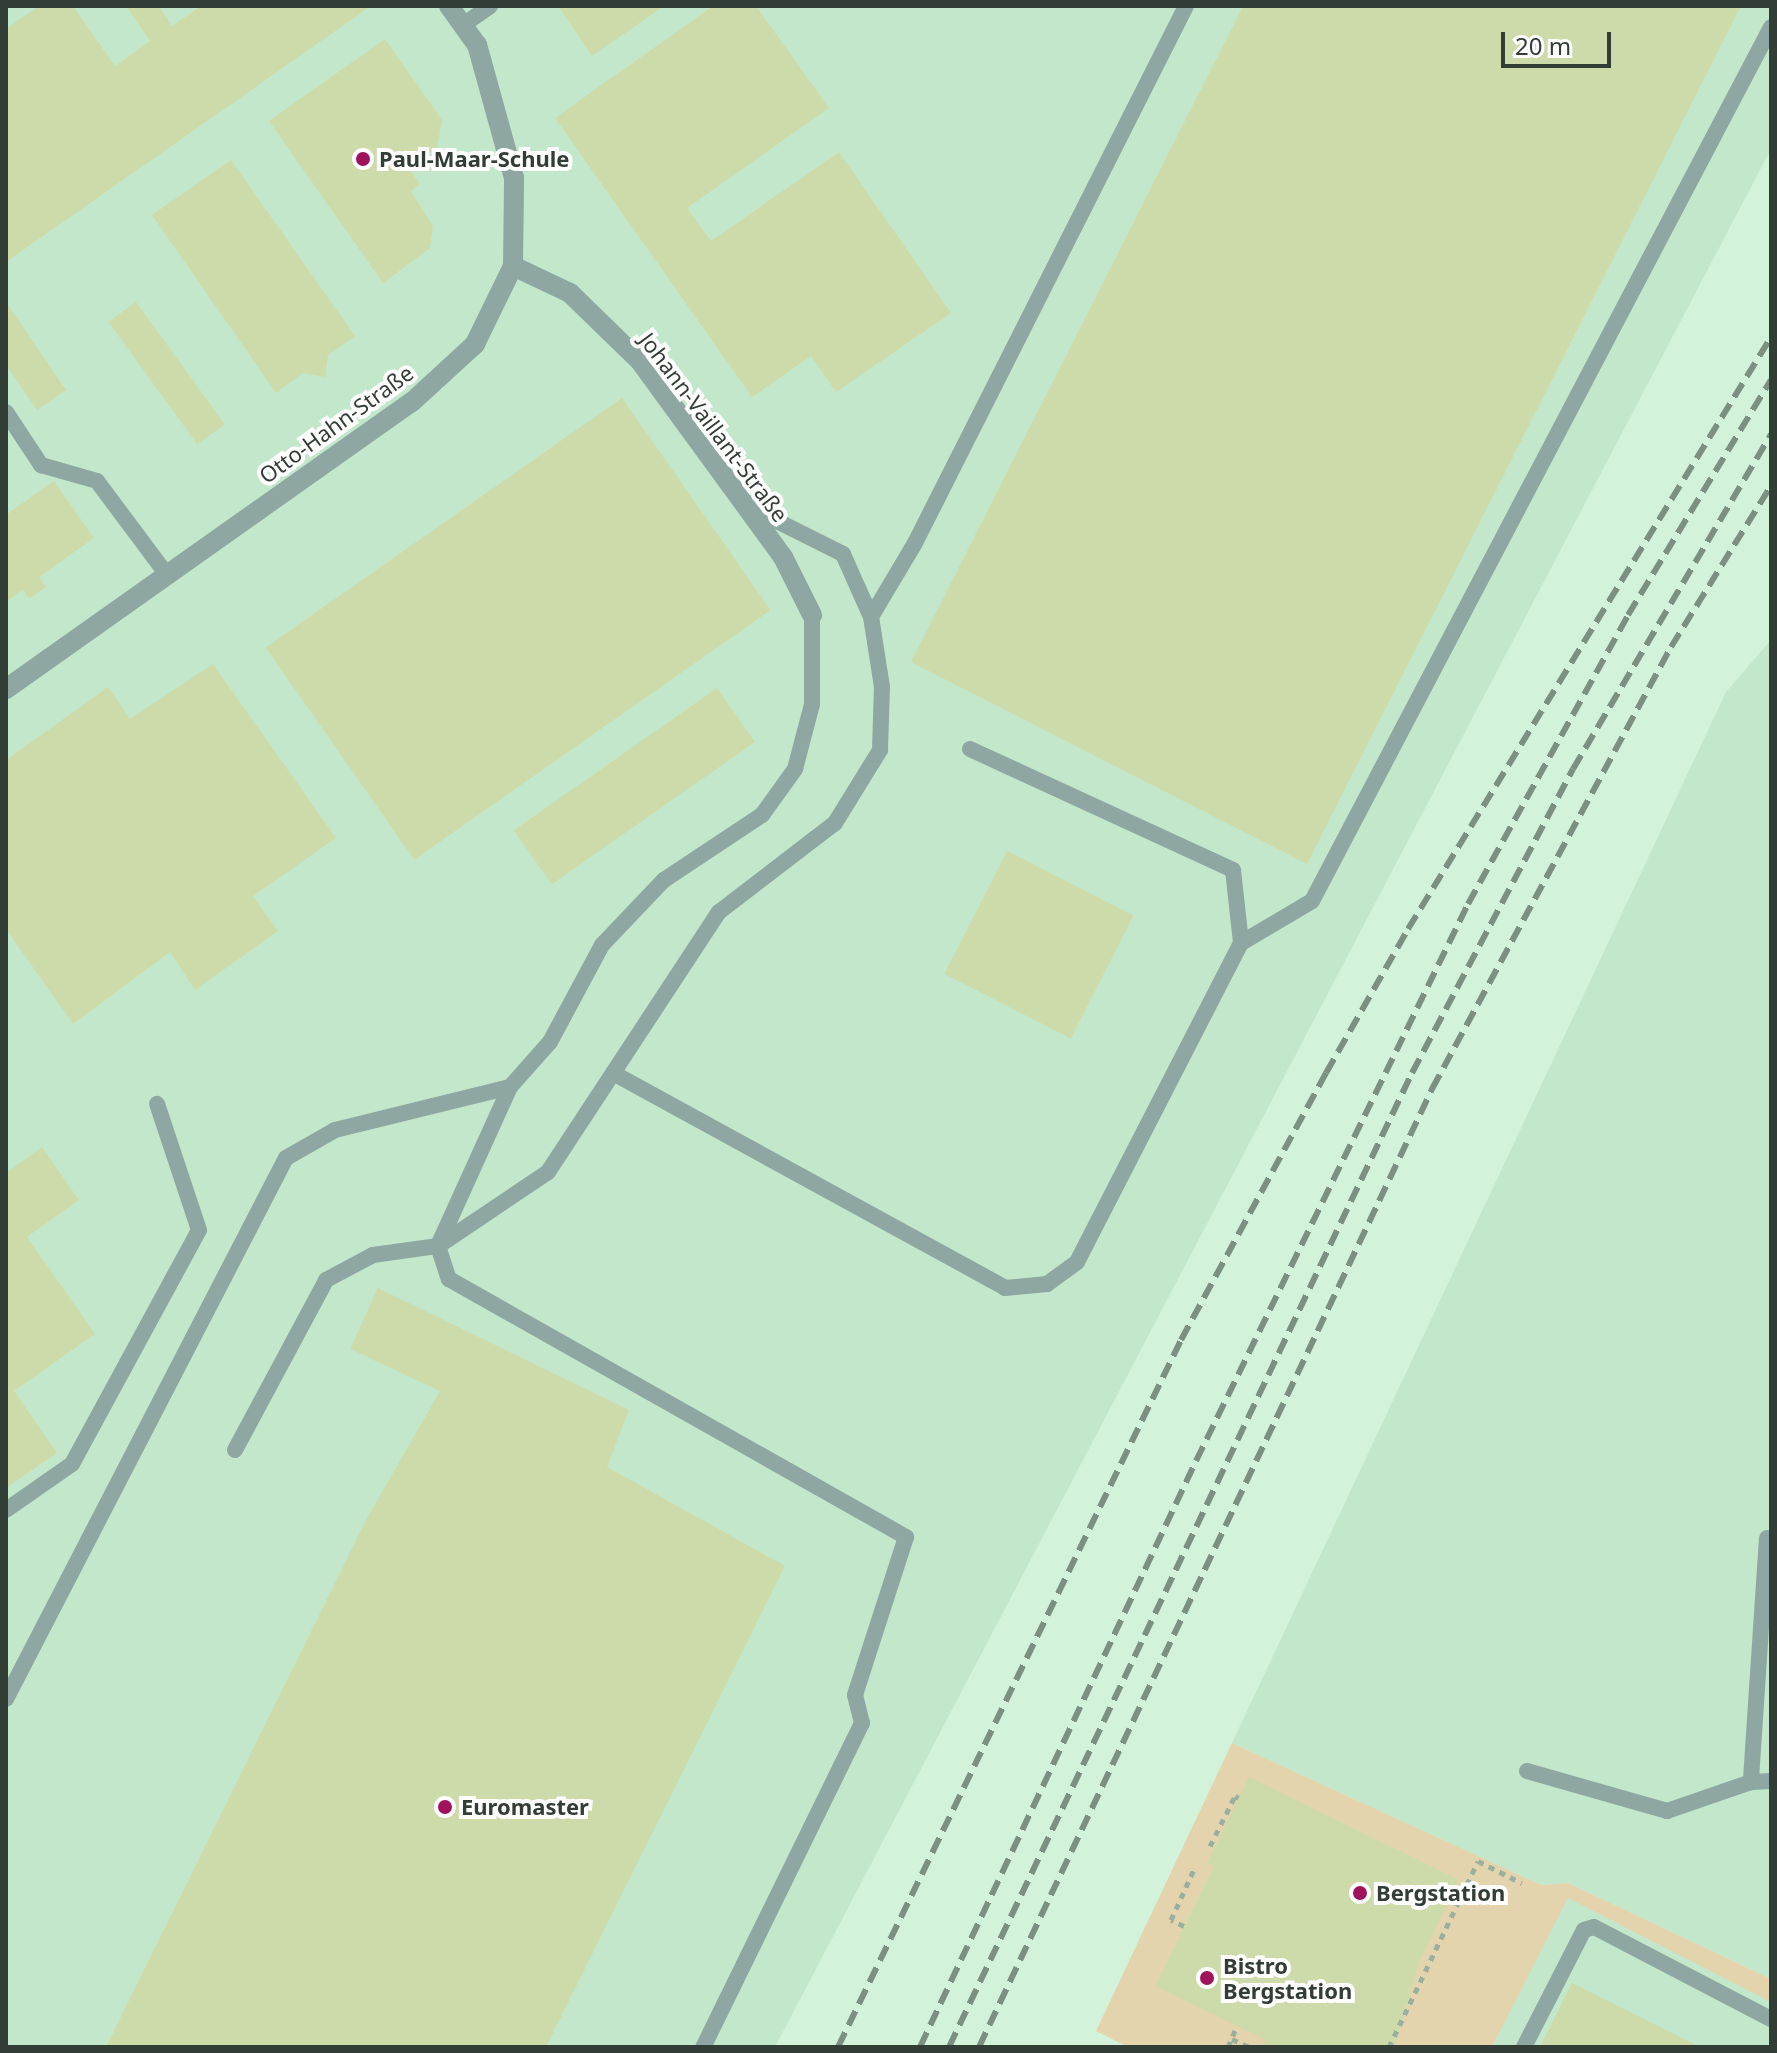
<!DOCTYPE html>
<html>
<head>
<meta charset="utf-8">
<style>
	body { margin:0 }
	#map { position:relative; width:1777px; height:2053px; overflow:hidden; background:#d3f2da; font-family:"Noto Sans",sans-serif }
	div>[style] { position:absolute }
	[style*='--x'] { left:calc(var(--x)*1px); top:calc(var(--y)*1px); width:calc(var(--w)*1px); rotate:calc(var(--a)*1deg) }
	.built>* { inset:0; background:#c3e7ca }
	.green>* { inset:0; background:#e3d4ad }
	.building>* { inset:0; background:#cddbab; transform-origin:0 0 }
	.path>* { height:5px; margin-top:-2.5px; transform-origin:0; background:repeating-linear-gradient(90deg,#98b09d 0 6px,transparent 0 12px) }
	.lane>* { height:16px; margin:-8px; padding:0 8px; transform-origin:8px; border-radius:8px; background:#8ea7a3 }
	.street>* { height:20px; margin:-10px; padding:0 10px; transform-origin:10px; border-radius:10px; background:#8ea7a3 }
	.rail>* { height:6px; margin-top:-3px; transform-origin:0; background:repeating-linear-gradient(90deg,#7b9080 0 16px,transparent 0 24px) }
	.dots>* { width:22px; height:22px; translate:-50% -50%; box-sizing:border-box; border:4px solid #fff; border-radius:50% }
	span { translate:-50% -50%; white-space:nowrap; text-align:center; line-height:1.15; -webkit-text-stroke:8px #fff; paint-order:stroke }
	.poi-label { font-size:22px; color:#323e35; font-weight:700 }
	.left { translate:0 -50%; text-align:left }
	.street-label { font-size:22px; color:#323e35 }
	.frame { position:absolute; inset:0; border:8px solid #323e35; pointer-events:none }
	.scale { position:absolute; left:1501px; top:32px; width:110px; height:36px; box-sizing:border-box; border:4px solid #323e35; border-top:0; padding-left:10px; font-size:24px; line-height:28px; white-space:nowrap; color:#323e35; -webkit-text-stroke:6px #fff; paint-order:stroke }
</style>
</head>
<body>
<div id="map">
	<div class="built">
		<i style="clip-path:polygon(6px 6px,1771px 6px,1771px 149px,775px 2047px,6px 2047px)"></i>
		<i style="clip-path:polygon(1771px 640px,1771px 1979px,1568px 1883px,1541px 1885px,1232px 1743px,1726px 692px)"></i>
		<i style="clip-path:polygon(1567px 1897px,1771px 2001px,1771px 2047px,1492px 2047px)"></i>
	</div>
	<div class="green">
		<i style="clip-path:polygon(1232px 1743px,1541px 1885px,1568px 1883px,1771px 1979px,1771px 2002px,1568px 1898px,1492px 2047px,1128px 2047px,1096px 2031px)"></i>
	</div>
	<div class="building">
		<i style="clip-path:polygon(39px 6px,73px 6px,115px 66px,150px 41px,126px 6px,159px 6px,172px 26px,201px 6px,371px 6px,6px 262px,6px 29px)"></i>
		<i style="clip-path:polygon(558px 6px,664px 6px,592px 56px)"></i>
		<i style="clip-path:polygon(713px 6px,756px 6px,829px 108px,687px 208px,711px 241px,839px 152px,951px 313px,836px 392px,811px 356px,752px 397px,555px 118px)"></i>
		<i style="clip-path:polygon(1243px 6px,1741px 6px,1307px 864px,911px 662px)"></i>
		<i style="clip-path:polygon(385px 39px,442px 120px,437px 148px,408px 167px,420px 184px,411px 191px,433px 226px,430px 248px,383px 283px,269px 121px)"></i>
		<i style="clip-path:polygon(231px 160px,355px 336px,328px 355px,325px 377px,303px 373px,276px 393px,152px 215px)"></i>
		<i style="clip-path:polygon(6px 302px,66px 390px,37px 410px,6px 365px)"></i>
		<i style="left:136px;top:302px;width:151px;height:34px;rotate:54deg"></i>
		<i style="left:622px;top:398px;width:259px;height:435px;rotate:55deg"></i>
		<i style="clip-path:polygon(54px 481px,94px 538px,39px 577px,46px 587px,29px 599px,23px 590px,6px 602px,6px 515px)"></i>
		<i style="clip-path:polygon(213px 664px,336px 838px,253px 896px,278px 931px,195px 990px,170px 952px,73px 1024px,6px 929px,6px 760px,108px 687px,130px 719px)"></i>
		<i style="left:717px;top:688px;width:66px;height:248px;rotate:55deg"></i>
		<i style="left:1007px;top:851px;width:142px;height:138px;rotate:27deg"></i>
		<i style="clip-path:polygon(42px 1147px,79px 1200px,27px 1237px,95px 1334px,14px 1391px,57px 1453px,6px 1488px,6px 1173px)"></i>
		<i style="clip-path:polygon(378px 1288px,629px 1410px,607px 1467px,785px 1566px,546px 2047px,106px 2047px,367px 1518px,440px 1391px,350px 1349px)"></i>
		<i style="clip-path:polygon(1249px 1777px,1459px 1880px,1419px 1962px,1395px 2047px,1261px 2047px,1266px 2040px,1155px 1986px,1214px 1866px,1207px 1863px)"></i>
		<i style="clip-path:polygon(1572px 1983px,1700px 2047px,1540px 2047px)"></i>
	</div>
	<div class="path">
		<i style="--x:1210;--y:1846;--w:56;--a:-63.4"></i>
		<i style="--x:1235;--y:1796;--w:4;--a:27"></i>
		<i style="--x:1184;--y:1926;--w:14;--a:-155"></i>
		<i style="--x:1171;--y:1920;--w:56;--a:-65.7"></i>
		<i style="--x:1232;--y:2039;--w:19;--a:25"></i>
		<i style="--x:1228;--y:2047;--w:23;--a:-67"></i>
		<i style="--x:1389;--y:2047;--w:206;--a:-64.4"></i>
		<i style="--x:1478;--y:1861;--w:49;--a:26.6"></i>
	</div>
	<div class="lane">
		<i style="--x:463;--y:25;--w:33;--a:-35"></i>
		<i style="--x:6;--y:412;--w:64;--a:56.6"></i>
		<i style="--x:41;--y:465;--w:58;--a:15.9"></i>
		<i style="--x:97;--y:481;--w:117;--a:53.3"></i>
		<i style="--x:871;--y:617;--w:86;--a:-59.3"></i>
		<i style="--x:915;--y:543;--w:602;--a:-63.22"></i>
		<i style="--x:970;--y:749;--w:289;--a:24.7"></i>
		<i style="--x:1233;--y:870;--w:73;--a:83.7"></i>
		<i style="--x:613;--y:1073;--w:447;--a:28.7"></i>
		<i style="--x:1005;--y:1288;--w:42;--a:-5.4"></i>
		<i style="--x:1047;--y:1284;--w:37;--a:-36"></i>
		<i style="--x:1077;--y:1262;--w:359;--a:-62.8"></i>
		<i style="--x:1241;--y:943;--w:82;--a:-30.6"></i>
		<i style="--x:1312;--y:901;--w:987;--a:-62.29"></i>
		<i style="--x:510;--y:1087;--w:175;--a:114.4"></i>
		<i style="--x:438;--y:1246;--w:35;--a:72"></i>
		<i style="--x:449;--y:1279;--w:525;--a:29.45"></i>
		<i style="--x:906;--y:1537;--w:166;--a:107.9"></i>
		<i style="--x:855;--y:1695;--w:29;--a:76"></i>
		<i style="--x:862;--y:1723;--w:361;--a:116.1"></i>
		<i style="--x:235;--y:1450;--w:193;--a:-61.8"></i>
		<i style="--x:326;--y:1280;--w:53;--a:-28"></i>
		<i style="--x:373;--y:1255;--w:66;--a:-7.9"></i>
		<i style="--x:438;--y:1246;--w:133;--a:-33.9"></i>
		<i style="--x:548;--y:1172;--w:311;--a:-56.7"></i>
		<i style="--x:719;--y:912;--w:146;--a:-37.5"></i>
		<i style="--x:835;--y:823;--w:86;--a:-58.3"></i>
		<i style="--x:880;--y:750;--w:63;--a:-88.2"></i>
		<i style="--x:882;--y:687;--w:71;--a:-98.9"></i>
		<i style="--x:871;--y:617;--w:69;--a:-114"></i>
		<i style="--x:843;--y:554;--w:107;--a:-153.4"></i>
		<i style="--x:6;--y:1510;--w:80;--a:-34.9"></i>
		<i style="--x:72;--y:1464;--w:266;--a:-61.5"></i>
		<i style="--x:199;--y:1230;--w:133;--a:-108.4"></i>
		<i style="--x:1767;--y:1538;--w:245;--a:93.8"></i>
		<i style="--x:1751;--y:1782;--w:20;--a:-3"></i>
		<i style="--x:6;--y:1699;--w:609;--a:-62.64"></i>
		<i style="--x:286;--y:1158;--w:56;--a:-29.7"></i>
		<i style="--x:335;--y:1130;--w:180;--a:-13.8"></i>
		<i style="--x:510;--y:1087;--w:60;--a:-48.4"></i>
		<i style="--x:550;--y:1042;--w:110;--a:-61.8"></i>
		<i style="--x:602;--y:945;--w:90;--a:-46.4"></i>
		<i style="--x:664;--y:880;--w:118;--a:-33.6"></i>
		<i style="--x:762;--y:815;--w:57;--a:-54.3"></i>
		<i style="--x:795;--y:769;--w:67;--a:-75.3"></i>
		<i style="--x:812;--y:704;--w:89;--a:-90"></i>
		<i style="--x:1527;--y:1771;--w:146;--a:15.9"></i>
		<i style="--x:1667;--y:1811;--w:89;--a:-19"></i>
		<i style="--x:1524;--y:2047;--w:131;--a:-62.9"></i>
		<i style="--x:1584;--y:1930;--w:10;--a:-17"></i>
		<i style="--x:1594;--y:1927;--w:199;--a:27.5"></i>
	</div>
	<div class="street">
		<i style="--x:513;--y:266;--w:63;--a:25.3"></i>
		<i style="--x:570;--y:293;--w:98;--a:44.2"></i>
		<i style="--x:640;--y:361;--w:243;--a:53.9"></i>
		<i style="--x:783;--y:557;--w:65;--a:63.4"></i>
		<i style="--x:6;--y:689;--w:497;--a:-35.3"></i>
		<i style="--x:412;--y:402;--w:86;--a:-42.6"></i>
		<i style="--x:475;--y:344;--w:87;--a:-64"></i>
		<i style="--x:513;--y:266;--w:88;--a:-89.3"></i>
		<i style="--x:514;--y:178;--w:138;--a:-105.5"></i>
		<i style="--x:477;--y:45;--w:48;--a:-125.7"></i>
	</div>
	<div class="rail">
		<i style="--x:838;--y:2047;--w:786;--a:-64.12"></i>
		<i style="--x:1181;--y:1340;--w:304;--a:-61.5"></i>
		<i style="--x:1326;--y:1073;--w:166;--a:-60.3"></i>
		<i style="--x:1408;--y:929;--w:694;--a:-58.48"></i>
		<i style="--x:920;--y:2047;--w:648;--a:-64.78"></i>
		<i style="--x:1196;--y:1461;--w:620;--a:-63.97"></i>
		<i style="--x:1468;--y:904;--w:330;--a:-61"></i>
		<i style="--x:1628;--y:615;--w:275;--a:-58.7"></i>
		<i style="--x:949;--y:2047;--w:1078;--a:-64.58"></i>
		<i style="--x:1412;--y:1073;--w:344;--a:-62.1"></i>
		<i style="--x:1573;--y:769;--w:389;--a:-59.4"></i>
		<i style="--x:979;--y:2047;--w:1060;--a:-64.69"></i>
		<i style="--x:1432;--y:1089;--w:502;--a:-61.6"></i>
		<i style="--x:1671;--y:647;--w:190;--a:-58.2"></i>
	</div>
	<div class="dots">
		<i style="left:363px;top:159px;background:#9f125c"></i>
		<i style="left:445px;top:1807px;background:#9f125c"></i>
		<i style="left:1360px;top:1893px;background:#9f125c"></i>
		<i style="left:1207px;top:1978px;background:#9f125c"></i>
	</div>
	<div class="poi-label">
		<span class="left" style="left:379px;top:159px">Paul-Maar-Schule</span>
		<span class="left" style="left:461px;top:1807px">Euromaster</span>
		<span class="left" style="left:1376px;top:1893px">Bergstation</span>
		<span class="left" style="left:1223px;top:1978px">Bistro<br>Bergstation</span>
	</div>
	<div class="street-label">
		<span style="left:336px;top:424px;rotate:-36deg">Otto-Hahn-Straße</span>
		<span style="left:714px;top:427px;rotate:53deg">Johann-Vaillant-Straße</span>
	</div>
	<div class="frame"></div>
	<div class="scale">20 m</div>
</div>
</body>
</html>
